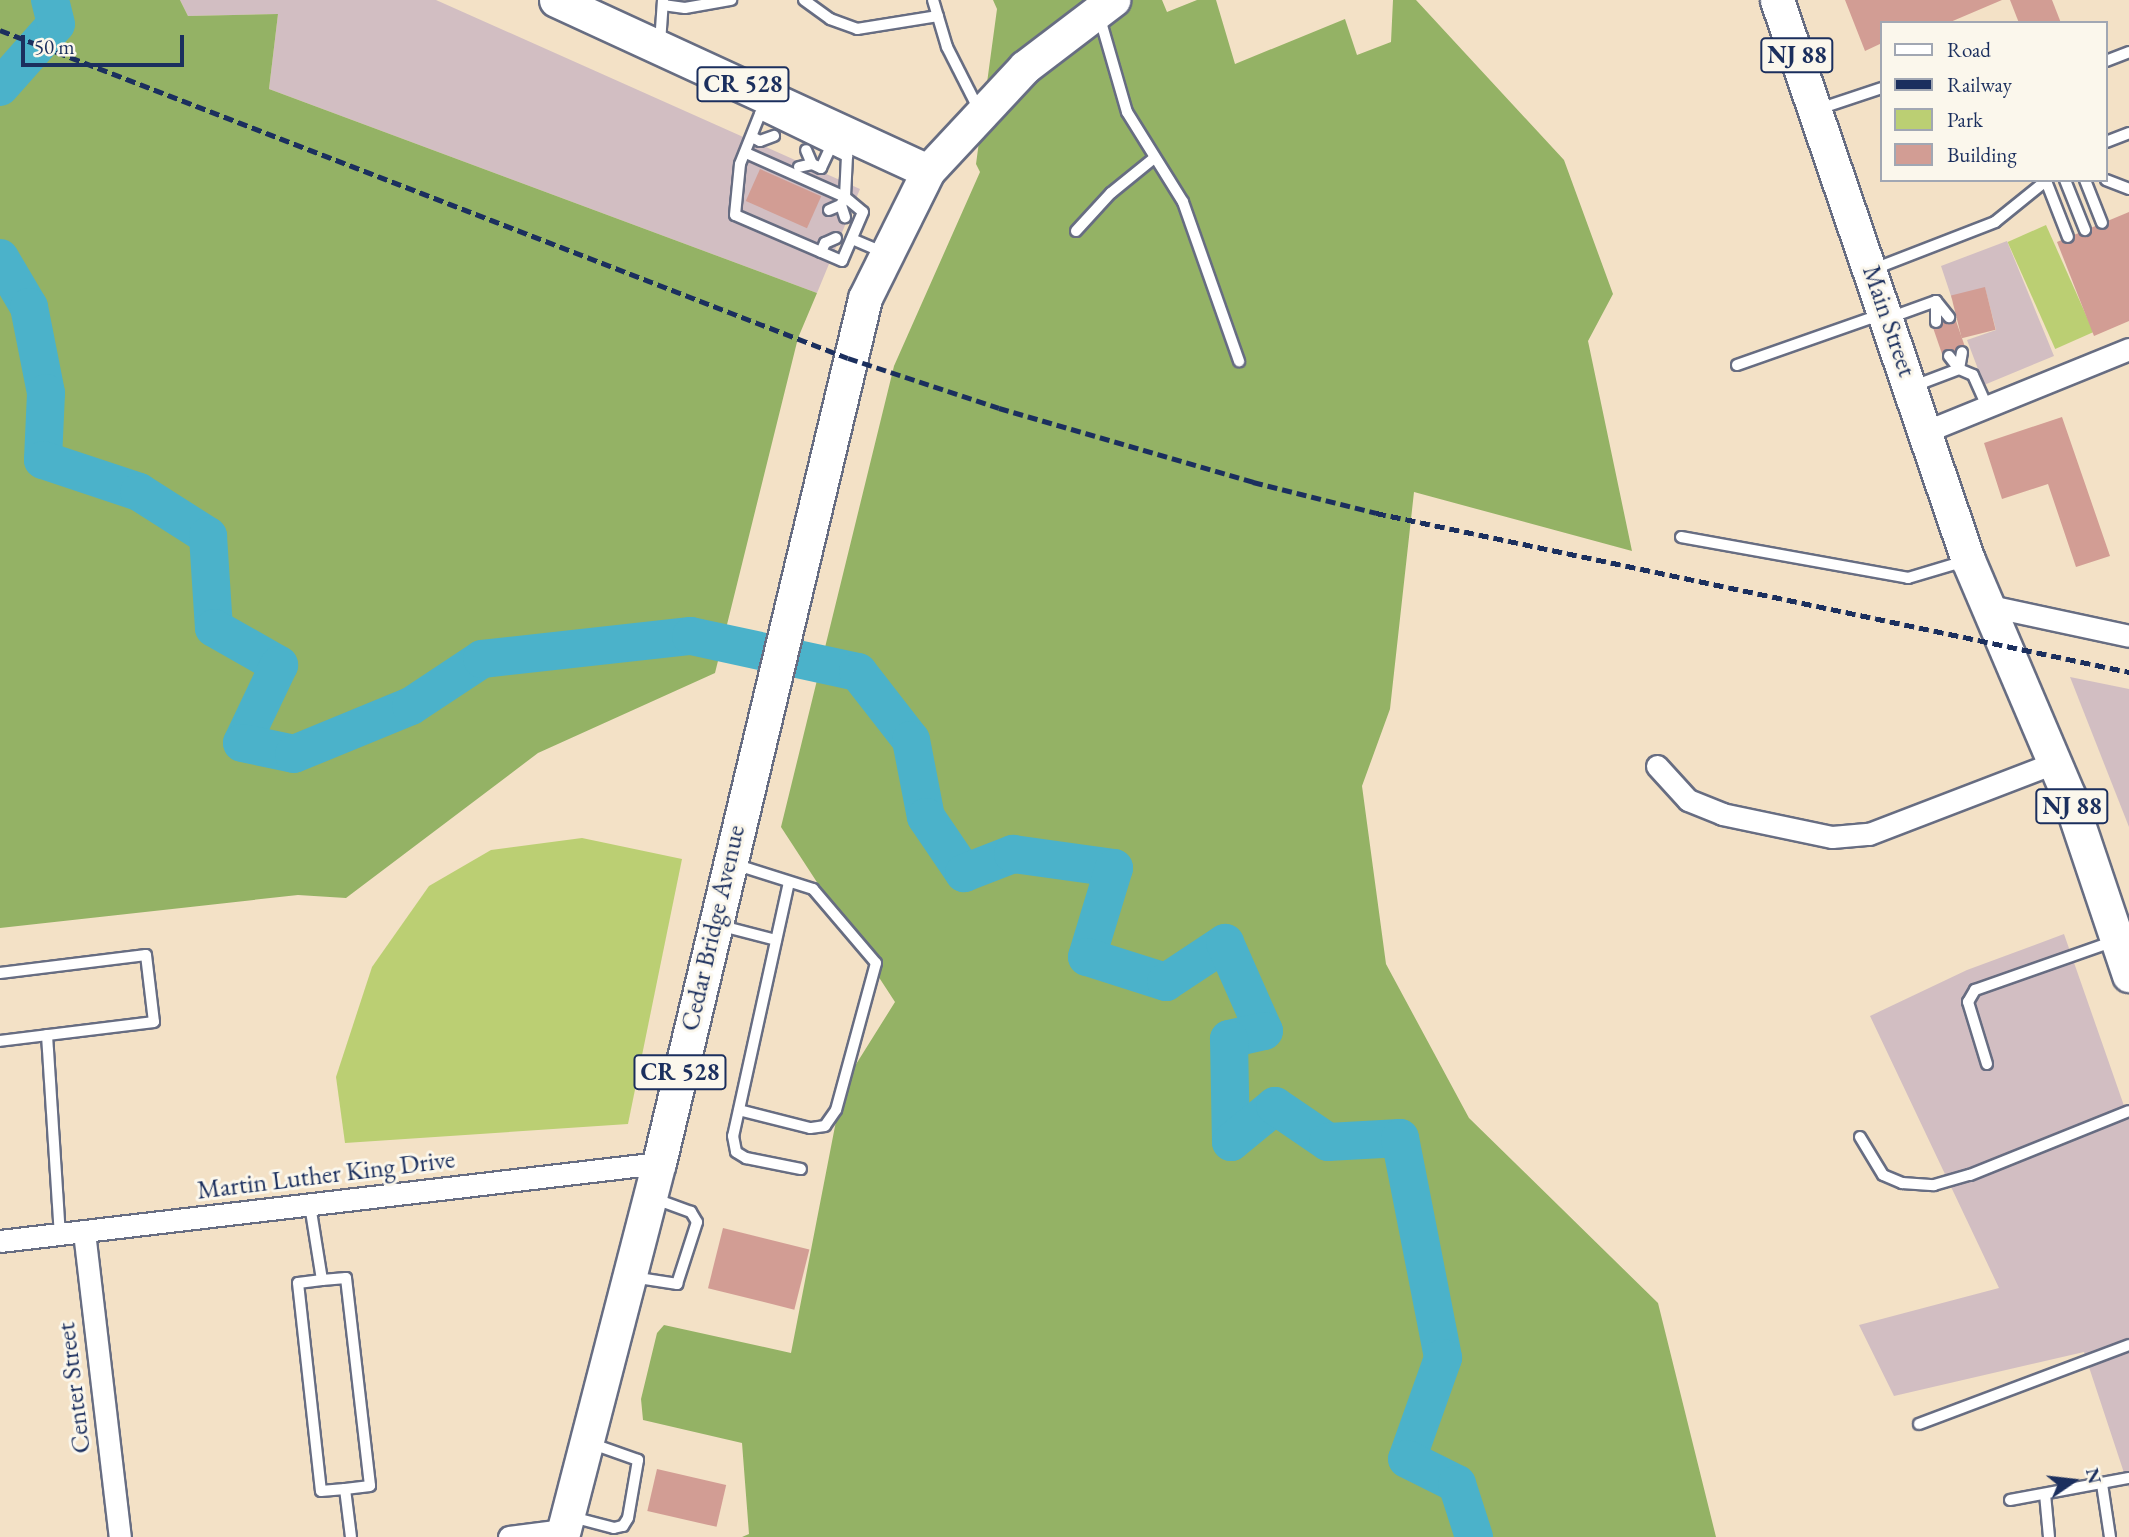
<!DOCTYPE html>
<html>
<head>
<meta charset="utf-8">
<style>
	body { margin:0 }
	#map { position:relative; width:2129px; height:1537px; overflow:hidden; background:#f3e1c6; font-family:"EB Garamond",serif }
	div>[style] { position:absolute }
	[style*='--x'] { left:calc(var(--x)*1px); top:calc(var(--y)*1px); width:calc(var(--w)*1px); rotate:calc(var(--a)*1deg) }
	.industrial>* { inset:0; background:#d2bec2 }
	.green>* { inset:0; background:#bbcf73; transform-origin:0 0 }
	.forest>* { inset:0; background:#94b265 }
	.river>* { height:38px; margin:-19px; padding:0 19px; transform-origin:19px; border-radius:19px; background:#4bb2ca }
	.building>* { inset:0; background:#d29d94; transform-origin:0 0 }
	.roads { filter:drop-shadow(2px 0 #676d82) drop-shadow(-2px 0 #676d82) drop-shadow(0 2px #676d82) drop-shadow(0 -2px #676d82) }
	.service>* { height:10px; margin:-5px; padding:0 5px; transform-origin:5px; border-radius:5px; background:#fff }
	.minor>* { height:21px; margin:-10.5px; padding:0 10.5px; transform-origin:10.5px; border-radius:10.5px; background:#fff }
	.primary>* { height:33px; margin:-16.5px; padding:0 16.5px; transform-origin:16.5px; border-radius:16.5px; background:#fff }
	.rail>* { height:5px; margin-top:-2.5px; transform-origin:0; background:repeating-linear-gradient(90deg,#1b2f5e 0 10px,transparent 0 15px) }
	span { translate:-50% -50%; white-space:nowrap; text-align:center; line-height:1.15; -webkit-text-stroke:6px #fbf7ec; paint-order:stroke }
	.shield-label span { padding:2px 5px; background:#fbf7ec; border:2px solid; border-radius:5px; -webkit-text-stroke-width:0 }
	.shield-label { font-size:24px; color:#1b2f5e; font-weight:700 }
	.street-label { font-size:26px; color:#1b2f5e }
	.legend { position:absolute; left:1880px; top:21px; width:228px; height:161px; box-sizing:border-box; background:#fbf7ec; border:2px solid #a1a7b3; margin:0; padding:9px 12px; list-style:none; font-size:21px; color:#1b2f5e }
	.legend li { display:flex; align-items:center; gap:14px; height:35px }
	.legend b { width:35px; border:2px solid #a1a7b3 }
	.north { position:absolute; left:2038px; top:1446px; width:70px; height:70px; -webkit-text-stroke:5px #fbf7ec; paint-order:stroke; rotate:76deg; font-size:19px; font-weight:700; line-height:28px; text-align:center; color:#1b2f5e }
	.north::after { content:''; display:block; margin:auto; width:24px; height:32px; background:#1b2f5e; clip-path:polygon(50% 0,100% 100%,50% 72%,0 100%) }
	.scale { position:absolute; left:21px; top:35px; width:163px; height:32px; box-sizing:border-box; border:4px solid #1b2f5e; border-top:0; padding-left:9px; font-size:21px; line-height:24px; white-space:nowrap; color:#1b2f5e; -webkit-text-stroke:5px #fbf7ec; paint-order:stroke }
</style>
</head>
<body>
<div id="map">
	<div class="industrial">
		<i style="clip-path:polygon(180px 0,436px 0,860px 189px,817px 293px,269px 89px,278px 14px,188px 16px)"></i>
		<i style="clip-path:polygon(2007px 241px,2054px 356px,1984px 385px,1967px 340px,1996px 330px,1985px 288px,1952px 299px,1941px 266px)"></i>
		<i style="clip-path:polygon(2070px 677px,2129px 689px,2129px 827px)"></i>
		<i style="clip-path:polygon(2064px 934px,2129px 1120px,2129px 1488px,2084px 1352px,1894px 1396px,1859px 1325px,1999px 1288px,1870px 1016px,1967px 970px)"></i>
	</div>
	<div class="green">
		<i style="left:2046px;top:225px;width:117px;height:42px;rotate:66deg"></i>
		<i style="clip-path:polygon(582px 838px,682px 859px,628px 1124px,345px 1143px,336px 1077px,372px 967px,429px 886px,491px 850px)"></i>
	</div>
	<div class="forest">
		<i style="clip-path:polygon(0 0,180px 0,188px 16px,278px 14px,269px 89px,817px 293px,798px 338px,715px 673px,538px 753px,346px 898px,298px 895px,0 928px)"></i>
		<i style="clip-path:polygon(993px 0,1162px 0,1167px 12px,1197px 0,1216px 0,1235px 64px,1345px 19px,1357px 55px,1391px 42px,1393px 0,1416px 0,1564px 160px,1613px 294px,1588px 341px,1632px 551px,1414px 492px,1390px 709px,1362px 786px,1386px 964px,1469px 1118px,1658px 1303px,1716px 1537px,742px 1537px,749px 1534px,742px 1443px,643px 1420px,641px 1399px,657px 1333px,664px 1325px,791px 1353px,843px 1085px,895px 1002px,781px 827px,894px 366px,980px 172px,976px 164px,997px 9px)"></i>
	</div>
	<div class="river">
		<i style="--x:0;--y:87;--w:84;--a:-48.4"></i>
		<i style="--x:56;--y:24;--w:25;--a:-104"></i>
		<i style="--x:0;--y:258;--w:57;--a:59.4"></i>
		<i style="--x:29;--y:307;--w:88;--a:78.8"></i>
		<i style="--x:46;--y:393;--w:67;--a:92.6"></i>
		<i style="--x:43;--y:460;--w:101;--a:18.4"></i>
		<i style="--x:139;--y:492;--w:82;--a:32.5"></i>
		<i style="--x:208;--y:536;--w:92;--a:86.3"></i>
		<i style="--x:214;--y:628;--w:75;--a:29.6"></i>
		<i style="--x:279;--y:665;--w:86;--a:115.4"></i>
		<i style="--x:242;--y:743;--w:53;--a:11.9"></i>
		<i style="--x:294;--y:754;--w:126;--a:-22.3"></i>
		<i style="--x:411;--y:706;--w:85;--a:-33.5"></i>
		<i style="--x:482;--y:659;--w:210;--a:-6.3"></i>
		<i style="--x:691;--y:636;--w:171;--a:12.2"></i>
		<i style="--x:858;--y:672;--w:86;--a:52.1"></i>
		<i style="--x:911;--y:740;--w:78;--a:79"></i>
		<i style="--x:926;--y:817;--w:68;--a:55.8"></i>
		<i style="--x:964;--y:873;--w:53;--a:-21.2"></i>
		<i style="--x:1013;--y:854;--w:102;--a:7.9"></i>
		<i style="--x:1114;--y:868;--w:93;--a:106.9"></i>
		<i style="--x:1087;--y:957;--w:83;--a:17.6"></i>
		<i style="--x:1166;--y:982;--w:71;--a:-33.5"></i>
		<i style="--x:1225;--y:943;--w:96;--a:66.1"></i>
		<i style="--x:1264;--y:1031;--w:36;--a:167"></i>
		<i style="--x:1229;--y:1039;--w:103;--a:88.9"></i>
		<i style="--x:1231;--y:1142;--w:57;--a:-39.3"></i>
		<i style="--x:1275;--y:1106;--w:64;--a:34.2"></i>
		<i style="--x:1328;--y:1142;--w:72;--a:-3.2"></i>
		<i style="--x:1400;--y:1138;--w:224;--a:78.9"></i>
		<i style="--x:1443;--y:1358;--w:107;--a:109.6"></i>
		<i style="--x:1407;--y:1459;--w:56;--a:26.6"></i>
		<i style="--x:1457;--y:1484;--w:56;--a:72.2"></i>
	</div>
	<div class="building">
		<i style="clip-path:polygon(1845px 0,2002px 0,1948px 23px,1882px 23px,1882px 43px,1865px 51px)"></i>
		<i style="clip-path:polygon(2010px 0,2052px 0,2061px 23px,2019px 23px)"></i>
		<i style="left:760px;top:169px;width:67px;height:35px;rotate:24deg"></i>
		<i style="clip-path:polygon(2129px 212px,2129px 321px,2094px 336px,2057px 242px)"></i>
		<i style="left:1985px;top:287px;width:44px;height:35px;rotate:76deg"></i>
		<i style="left:1954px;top:315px;width:37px;height:24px;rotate:71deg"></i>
		<i style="clip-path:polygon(2062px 417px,2110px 556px,2076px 567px,2048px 484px,2002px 499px,1984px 443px)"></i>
		<i style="left:723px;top:1228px;width:89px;height:62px;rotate:14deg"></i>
		<i style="left:657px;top:1469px;width:71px;height:43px;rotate:13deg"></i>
	</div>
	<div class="roads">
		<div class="service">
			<i style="--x:804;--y:0;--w:32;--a:36"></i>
			<i style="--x:830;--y:19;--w:29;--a:20"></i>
			<i style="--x:857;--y:29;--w:82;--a:-9.1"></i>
			<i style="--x:933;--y:0;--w:49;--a:73.4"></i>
			<i style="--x:947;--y:47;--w:71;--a:63.1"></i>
			<i style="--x:663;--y:5;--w:22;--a:8"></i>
			<i style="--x:685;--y:8;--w:47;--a:-9.9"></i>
			<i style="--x:1099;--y:15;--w:101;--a:73.9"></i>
			<i style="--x:1127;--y:112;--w:106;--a:58.1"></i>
			<i style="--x:1183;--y:202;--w:169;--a:70.6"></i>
			<i style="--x:660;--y:43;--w:43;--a:-86"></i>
			<i style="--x:2106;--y:61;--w:25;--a:-21"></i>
			<i style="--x:1819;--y:109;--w:66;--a:-18.4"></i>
			<i style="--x:760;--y:114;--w:97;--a:25.8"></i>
			<i style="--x:847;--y:156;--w:41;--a:92.8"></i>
			<i style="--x:845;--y:197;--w:23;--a:40"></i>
			<i style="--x:863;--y:212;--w:53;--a:113.2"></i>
			<i style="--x:842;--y:261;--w:116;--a:-156.7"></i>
			<i style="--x:735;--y:215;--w:51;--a:-84.4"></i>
			<i style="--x:740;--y:164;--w:54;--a:-68.2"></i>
			<i style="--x:752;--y:137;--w:9;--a:27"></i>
			<i style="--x:760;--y:141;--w:15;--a:-20"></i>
			<i style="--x:2106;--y:142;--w:25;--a:-21"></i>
			<i style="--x:746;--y:153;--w:108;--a:24"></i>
			<i style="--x:845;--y:197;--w:9;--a:117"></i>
			<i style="--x:812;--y:164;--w:10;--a:24"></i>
			<i style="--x:821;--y:168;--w:21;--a:-65"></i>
			<i style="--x:799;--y:167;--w:13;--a:-13"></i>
			<i style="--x:812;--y:164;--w:15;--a:-113"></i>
			<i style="--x:2065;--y:180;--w:54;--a:68.2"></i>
			<i style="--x:2085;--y:180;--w:46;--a:68.4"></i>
			<i style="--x:2106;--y:180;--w:25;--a:21"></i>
			<i style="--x:2046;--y:181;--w:60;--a:68.6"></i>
			<i style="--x:829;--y:210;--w:13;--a:-23"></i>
			<i style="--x:841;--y:205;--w:13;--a:72"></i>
			<i style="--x:1076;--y:231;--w:52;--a:-47.4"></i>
			<i style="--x:1111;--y:193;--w:55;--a:-39.1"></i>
			<i style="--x:852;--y:239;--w:36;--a:23"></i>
			<i style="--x:821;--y:252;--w:10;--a:-66"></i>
			<i style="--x:825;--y:243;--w:12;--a:-24"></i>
			<i style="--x:1874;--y:269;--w:130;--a:-21.2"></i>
			<i style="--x:1995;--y:222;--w:67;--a:-38.9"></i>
			<i style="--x:1889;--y:318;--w:50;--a:-19.9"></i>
			<i style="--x:1936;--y:322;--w:21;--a:-90"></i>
			<i style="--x:1936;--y:301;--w:21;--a:51"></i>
			<i style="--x:1949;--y:356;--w:16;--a:52"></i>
			<i style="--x:1959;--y:369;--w:17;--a:-80"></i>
			<i style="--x:1737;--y:365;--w:151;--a:-19.3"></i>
			<i style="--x:1914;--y:386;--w:48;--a:-20.7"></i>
			<i style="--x:1959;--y:369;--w:15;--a:23"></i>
			<i style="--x:1973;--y:375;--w:34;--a:66"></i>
			<i style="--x:1681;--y:537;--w:231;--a:10.2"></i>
			<i style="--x:1908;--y:578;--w:59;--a:-16.6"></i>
			<i style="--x:734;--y:864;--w:83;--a:17.6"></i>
			<i style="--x:813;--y:889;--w:97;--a:49.6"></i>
			<i style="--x:876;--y:963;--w:152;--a:105.2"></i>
			<i style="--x:836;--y:1110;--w:19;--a:125"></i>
			<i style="--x:825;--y:1126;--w:15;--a:172"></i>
			<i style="--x:810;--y:1128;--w:73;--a:-165.8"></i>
			<i style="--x:789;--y:882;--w:260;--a:102.4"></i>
			<i style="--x:733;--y:1136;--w:16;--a:79"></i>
			<i style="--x:736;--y:1152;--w:12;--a:31"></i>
			<i style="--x:746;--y:1158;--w:56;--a:11.3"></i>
			<i style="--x:718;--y:925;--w:60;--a:14.5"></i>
			<i style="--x:0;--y:973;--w:147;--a:-7"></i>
			<i style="--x:146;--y:955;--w:67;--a:83.2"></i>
			<i style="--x:154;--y:1022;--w:155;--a:173"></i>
			<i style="--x:47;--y:1035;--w:200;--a:86.3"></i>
			<i style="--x:1987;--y:1064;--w:65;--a:-107"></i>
			<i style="--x:1968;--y:1002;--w:14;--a:-60"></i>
			<i style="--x:1975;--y:990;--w:147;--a:-19.4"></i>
			<i style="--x:1860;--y:1137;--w:44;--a:58.8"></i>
			<i style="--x:1883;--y:1175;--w:21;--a:23"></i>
			<i style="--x:1902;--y:1183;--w:32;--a:4"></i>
			<i style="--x:1934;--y:1185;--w:37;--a:-16"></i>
			<i style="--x:1970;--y:1175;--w:171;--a:-21.9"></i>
			<i style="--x:310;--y:1205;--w:76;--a:80.9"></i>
			<i style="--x:322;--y:1280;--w:24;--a:-5"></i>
			<i style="--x:346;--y:1278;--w:209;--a:83.4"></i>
			<i style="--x:370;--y:1486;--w:25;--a:173"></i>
			<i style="--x:345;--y:1489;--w:48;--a:82.9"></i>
			<i style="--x:632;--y:1277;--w:46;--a:8.8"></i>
			<i style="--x:677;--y:1284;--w:65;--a:-72.1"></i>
			<i style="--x:697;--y:1222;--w:12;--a:-121"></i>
			<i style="--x:691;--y:1212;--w:40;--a:-159.8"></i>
			<i style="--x:322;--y:1280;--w:24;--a:173"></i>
			<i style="--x:298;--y:1283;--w:209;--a:83.7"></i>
			<i style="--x:321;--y:1491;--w:24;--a:-5"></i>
			<i style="--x:1919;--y:1424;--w:224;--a:-20.6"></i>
			<i style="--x:2102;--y:1484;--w:54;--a:81.4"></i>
			<i style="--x:2045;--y:1494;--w:43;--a:84.7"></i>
			<i style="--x:2010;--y:1500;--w:121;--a:-10.5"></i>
			<i style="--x:572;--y:1517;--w:43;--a:14.7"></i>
			<i style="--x:614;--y:1528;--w:9;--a:-13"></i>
			<i style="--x:623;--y:1526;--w:9;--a:-58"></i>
			<i style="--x:628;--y:1518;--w:59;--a:-80.2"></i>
			<i style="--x:638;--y:1460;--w:51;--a:-160.5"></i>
		</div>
		<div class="minor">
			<i style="--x:1927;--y:431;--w:218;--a:-22.1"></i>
			<i style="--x:1985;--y:605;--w:147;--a:12.1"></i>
			<i style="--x:1657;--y:766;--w:46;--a:47.6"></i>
			<i style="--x:1688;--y:800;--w:37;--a:22"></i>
			<i style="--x:1722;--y:814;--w:112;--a:11.8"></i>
			<i style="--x:1832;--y:837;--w:37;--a:-5"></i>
			<i style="--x:1869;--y:834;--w:198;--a:-21"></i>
			<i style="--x:84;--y:1232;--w:307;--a:83.3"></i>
			<i style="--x:0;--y:1241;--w:664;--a:-6.75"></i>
			<i style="--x:509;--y:1537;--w:55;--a:-7.3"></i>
		</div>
		<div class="primary">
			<i style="--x:556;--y:0;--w:409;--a:24.7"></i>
			<i style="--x:1777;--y:0;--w:592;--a:71.17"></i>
			<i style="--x:1968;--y:560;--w:258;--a:66.9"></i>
			<i style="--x:2069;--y:797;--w:188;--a:71.4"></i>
			<i style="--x:562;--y:1537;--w:386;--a:-75.5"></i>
			<i style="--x:659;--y:1163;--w:889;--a:-76.6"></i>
			<i style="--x:865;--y:298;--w:142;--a:-63.6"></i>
			<i style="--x:928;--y:171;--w:142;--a:-47"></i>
			<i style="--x:1025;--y:67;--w:111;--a:-37.3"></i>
		</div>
	</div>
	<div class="rail">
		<i style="--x:0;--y:30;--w:909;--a:21.15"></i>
		<i style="--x:848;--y:358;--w:159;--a:18.3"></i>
		<i style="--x:999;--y:408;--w:265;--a:16.2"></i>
		<i style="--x:1253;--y:482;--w:127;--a:14.1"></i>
		<i style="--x:1376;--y:513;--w:770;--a:11.92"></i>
	</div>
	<div class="shield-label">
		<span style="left:1797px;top:55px">NJ 88</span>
		<span style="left:743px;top:84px">CR 528</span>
		<span style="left:2072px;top:806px">NJ 88</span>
		<span style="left:680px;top:1072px">CR 528</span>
	</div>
	<div class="street-label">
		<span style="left:1889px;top:321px;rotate:71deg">Main Street</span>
		<span style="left:713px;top:928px;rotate:-77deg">Cedar Bridge Avenue</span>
		<span style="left:326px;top:1175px;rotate:-7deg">Martin Luther King Drive</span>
		<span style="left:74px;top:1388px;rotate:-97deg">Center Street</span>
	</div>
	<ul class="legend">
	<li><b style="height:9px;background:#fff"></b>Road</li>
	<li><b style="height:9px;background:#1b2f5e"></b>Railway</li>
	<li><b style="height:19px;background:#bbcf73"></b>Park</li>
	<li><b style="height:19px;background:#d29d94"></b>Building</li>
	</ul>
	<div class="north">N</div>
	<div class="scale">50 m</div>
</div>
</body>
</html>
